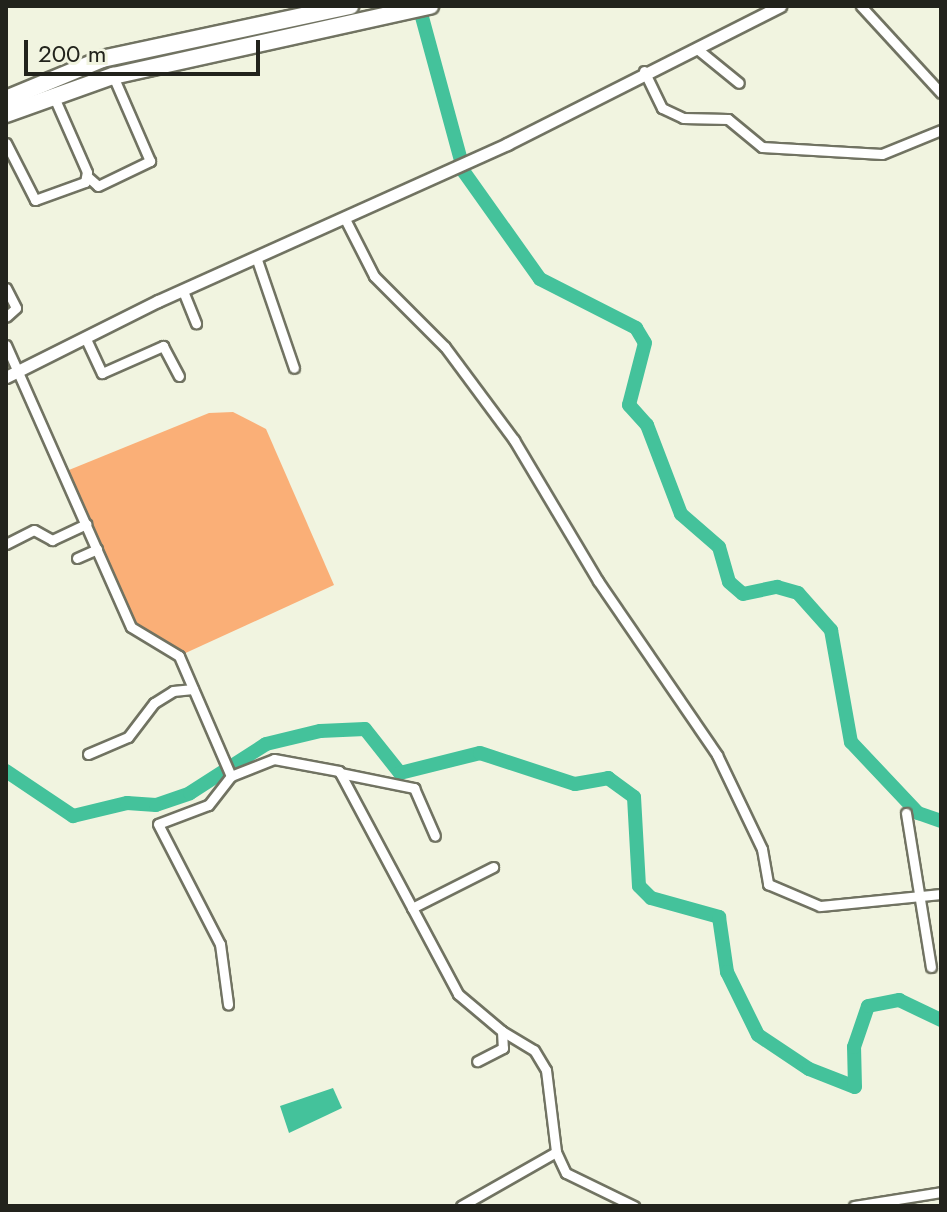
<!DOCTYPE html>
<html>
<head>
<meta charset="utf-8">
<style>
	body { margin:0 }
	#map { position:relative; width:947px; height:1212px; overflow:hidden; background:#f1f4e0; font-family:Jost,sans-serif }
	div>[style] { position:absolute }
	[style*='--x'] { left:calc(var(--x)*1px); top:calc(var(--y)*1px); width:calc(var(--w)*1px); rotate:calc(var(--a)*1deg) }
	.green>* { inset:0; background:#faaf77 }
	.water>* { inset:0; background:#44c29b }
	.river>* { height:14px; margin:-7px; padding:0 7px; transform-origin:7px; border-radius:7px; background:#44c29b }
	.roads { filter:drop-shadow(2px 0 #717362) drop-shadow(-2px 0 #717362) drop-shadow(0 2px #717362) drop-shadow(0 -2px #717362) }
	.minor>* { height:9px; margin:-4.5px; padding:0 4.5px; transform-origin:4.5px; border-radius:4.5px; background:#fff }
	.tertiary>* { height:11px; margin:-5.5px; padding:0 5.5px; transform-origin:5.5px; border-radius:5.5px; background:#fff }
	.trunk>* { height:16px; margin:-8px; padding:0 8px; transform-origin:8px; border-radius:8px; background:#fff }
	span { translate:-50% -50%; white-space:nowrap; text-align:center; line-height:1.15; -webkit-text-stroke:6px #f1f4e0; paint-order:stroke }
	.frame { position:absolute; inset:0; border:8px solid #22231c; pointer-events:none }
	.scale { position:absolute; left:24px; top:40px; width:236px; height:36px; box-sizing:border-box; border:4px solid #22231c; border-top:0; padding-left:10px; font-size:24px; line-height:28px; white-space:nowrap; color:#22231c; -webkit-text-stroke:6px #f1f4e0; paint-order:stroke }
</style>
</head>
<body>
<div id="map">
	<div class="green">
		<i style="clip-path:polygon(233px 412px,266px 429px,334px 585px,179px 656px,131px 627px,64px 472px,209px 413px)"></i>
	</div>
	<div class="water">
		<i style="clip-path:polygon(333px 1088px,342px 1108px,289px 1133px,280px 1106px)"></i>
	</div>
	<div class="river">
		<i style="--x:419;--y:6;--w:172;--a:74.8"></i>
		<i style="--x:464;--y:172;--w:131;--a:54.6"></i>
		<i style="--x:540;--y:279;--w:108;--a:27"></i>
		<i style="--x:636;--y:328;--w:17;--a:59"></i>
		<i style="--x:645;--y:343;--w:64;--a:104.5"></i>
		<i style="--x:629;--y:405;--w:27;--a:48"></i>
		<i style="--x:647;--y:425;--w:95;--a:69.1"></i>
		<i style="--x:681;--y:514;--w:50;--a:41"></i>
		<i style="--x:719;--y:547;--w:36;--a:74"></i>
		<i style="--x:729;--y:582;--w:18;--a:41"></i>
		<i style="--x:743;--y:594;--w:35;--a:-12"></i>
		<i style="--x:777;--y:587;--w:22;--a:16"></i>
		<i style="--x:798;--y:593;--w:50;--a:48.3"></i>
		<i style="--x:831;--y:630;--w:114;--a:79.9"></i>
		<i style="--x:851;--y:742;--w:98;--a:46.7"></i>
		<i style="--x:918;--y:813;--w:24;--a:19"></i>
		<i style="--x:6;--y:771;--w:81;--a:33.9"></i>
		<i style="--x:73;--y:816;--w:56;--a:-13.5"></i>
		<i style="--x:127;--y:803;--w:29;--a:4"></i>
		<i style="--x:156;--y:805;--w:36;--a:-19"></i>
		<i style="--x:190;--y:793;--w:90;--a:-32.8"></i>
		<i style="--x:266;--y:744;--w:56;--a:-13.5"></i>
		<i style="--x:320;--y:731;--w:45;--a:-2.5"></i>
		<i style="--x:365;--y:729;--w:56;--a:51.5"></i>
		<i style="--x:400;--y:773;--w:82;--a:-14"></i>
		<i style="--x:480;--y:753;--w:100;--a:18.1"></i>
		<i style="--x:575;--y:784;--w:34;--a:-10"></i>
		<i style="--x:608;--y:778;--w:32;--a:36"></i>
		<i style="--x:634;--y:797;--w:89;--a:86.8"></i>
		<i style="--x:639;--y:886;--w:17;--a:45"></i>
		<i style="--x:651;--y:898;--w:71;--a:15.6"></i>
		<i style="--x:719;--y:917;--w:56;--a:81.7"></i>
		<i style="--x:727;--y:972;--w:70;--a:63.8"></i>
		<i style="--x:758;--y:1035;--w:61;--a:33.7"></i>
		<i style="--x:809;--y:1069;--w:49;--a:21.4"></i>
		<i style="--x:855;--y:1087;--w:40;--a:-91.4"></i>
		<i style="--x:854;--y:1047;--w:43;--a:-71.1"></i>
		<i style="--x:868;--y:1006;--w:32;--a:-11"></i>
		<i style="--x:899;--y:1000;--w:47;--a:25.5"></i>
	</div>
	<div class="roads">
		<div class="minor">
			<i style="--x:861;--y:6;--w:118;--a:47.4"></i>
			<i style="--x:696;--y:48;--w:55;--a:39.1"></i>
			<i style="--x:644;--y:71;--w:41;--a:64.1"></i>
			<i style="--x:662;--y:108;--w:23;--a:25"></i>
			<i style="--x:683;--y:118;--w:45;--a:1.3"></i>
			<i style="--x:728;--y:119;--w:44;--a:39.5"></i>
			<i style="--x:762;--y:147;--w:120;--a:3.3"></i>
			<i style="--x:882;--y:154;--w:64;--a:-22.1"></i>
			<i style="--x:6;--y:143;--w:64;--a:63"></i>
			<i style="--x:35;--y:200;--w:53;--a:-19.8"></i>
			<i style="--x:85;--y:182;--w:10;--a:-79"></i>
			<i style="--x:87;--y:172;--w:84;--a:-113.8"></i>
			<i style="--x:88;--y:177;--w:13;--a:42"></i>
			<i style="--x:98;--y:186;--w:58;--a:-25.7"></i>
			<i style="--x:150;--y:161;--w:93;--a:-113.5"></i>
			<i style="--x:344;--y:217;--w:66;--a:63"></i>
			<i style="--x:374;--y:276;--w:100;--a:45"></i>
			<i style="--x:445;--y:347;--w:116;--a:53.4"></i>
			<i style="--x:514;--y:440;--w:164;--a:59.2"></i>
			<i style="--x:598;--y:581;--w:211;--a:55.6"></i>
			<i style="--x:717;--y:755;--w:104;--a:64.4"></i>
			<i style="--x:762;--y:849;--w:36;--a:80"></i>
			<i style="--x:768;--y:884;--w:56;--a:22.9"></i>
			<i style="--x:820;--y:906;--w:122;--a:-5.7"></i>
			<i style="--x:256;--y:257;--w:117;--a:71.1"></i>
			<i style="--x:6;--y:288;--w:22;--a:63"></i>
			<i style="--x:16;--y:308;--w:13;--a:138"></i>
			<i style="--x:183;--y:291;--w:35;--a:68"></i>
			<i style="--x:85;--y:337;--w:40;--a:65"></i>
			<i style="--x:102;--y:373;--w:67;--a:-23.9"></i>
			<i style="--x:163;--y:346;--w:34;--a:62"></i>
			<i style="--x:6;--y:345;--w:308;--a:66.1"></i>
			<i style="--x:131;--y:627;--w:56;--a:31.1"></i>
			<i style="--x:179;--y:656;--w:131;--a:66.6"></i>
			<i style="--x:231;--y:776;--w:37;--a:128"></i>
			<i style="--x:208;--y:805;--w:53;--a:159.2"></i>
			<i style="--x:158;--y:824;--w:135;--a:62.7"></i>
			<i style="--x:220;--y:944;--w:61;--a:82.4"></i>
			<i style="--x:6;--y:544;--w:31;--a:-27"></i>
			<i style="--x:34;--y:530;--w:21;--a:29"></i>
			<i style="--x:52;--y:540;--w:38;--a:-25"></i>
			<i style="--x:77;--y:558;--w:22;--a:-24"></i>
			<i style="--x:88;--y:754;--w:43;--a:-23"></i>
			<i style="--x:128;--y:737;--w:43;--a:-52.6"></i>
			<i style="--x:154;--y:703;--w:22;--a:-32"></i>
			<i style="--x:173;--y:691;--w:20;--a:-6"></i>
			<i style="--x:340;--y:773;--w:76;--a:11.5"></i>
			<i style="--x:414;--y:788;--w:52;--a:66.4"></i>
			<i style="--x:231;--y:776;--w:46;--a:-21.6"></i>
			<i style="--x:274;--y:759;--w:66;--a:10.5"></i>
			<i style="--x:339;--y:771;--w:253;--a:61.9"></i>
			<i style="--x:458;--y:994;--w:57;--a:40.1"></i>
			<i style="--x:502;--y:1031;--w:17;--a:87"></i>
			<i style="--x:503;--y:1048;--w:29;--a:153"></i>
			<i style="--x:906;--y:813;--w:156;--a:80.8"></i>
			<i style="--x:412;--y:908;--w:91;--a:-26.8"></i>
			<i style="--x:502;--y:1031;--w:37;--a:31"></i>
			<i style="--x:534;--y:1050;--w:23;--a:59"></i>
			<i style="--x:546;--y:1070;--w:83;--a:83"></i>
			<i style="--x:556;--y:1152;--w:23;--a:65"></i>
			<i style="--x:566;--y:1173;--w:76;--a:25.9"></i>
			<i style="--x:461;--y:1206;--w:109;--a:-29.6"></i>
			<i style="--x:854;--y:1206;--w:88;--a:-9.1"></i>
		</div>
		<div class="tertiary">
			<i style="--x:6;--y:377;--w:170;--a:-26.6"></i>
			<i style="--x:158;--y:301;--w:383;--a:-24.2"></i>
			<i style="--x:507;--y:144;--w:306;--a:-26.8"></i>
		</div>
		<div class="trunk">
			<i style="--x:6;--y:99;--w:104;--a:-22.6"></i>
			<i style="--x:102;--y:59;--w:254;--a:-12.1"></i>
			<i style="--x:6;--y:114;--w:114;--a:-19.6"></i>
			<i style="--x:113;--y:76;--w:325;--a:-12.5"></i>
		</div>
	</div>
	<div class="frame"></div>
	<div class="scale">200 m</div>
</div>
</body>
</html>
